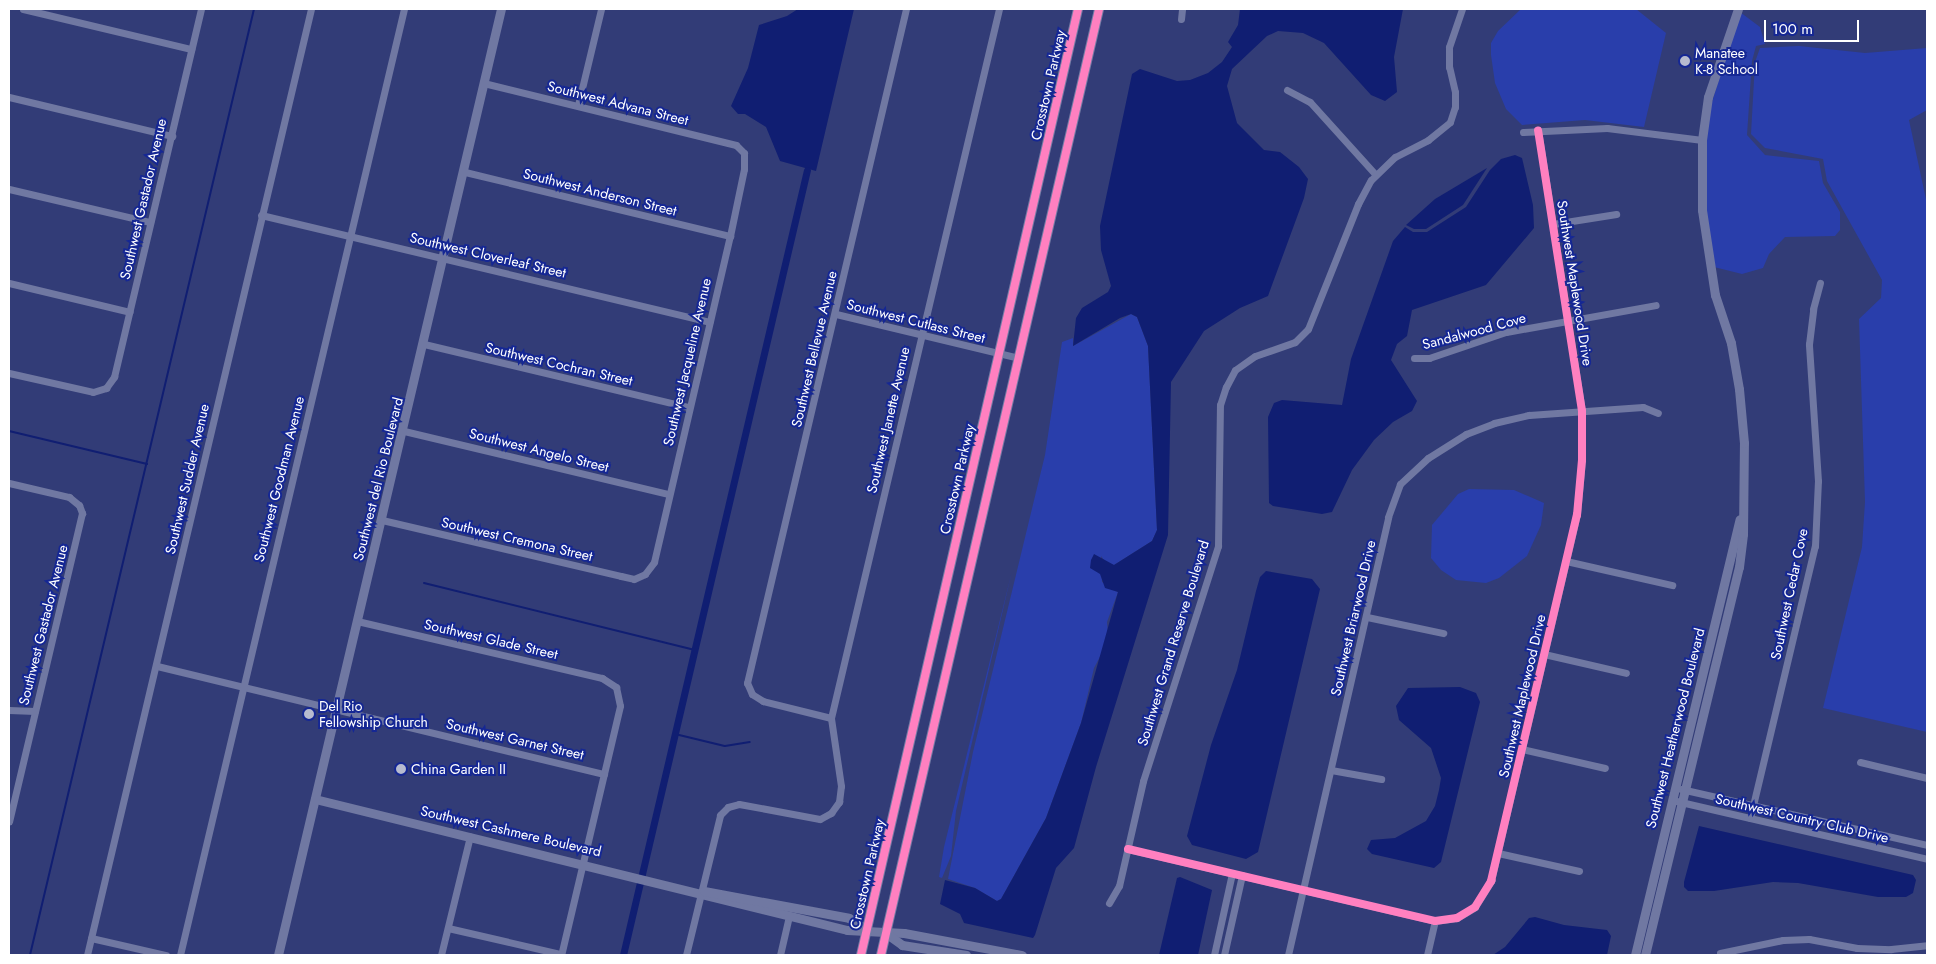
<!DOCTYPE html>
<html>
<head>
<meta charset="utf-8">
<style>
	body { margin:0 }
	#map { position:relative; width:1936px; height:964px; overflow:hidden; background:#323c77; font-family:Jost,sans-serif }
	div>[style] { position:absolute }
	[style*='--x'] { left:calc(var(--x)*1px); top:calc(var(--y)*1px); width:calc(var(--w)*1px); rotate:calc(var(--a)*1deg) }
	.green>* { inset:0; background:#293eab }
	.water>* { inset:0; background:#101e72 }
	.stream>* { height:2px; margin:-1px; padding:0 1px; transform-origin:1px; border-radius:1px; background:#101e72 }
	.canal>* { height:7px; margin:-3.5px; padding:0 3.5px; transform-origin:3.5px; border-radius:3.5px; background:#101e72 }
	.minor>* { height:7px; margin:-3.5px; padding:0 3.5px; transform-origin:3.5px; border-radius:3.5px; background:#7078a2 }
	.tertiary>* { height:9px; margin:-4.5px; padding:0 4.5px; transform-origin:4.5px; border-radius:4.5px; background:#7078a2 }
	.secondary>* { height:10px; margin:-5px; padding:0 5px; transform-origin:5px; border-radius:5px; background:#767da6 }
	.cycleway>* { height:8px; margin:-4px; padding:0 4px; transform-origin:4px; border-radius:4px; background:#ff80c0 }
	.dots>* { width:14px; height:14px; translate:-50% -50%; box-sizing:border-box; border:2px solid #152794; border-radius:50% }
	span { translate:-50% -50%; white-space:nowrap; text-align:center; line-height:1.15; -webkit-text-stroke:4px #152794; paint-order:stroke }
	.poi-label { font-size:14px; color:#fff }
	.left { translate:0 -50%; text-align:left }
	.street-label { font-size:14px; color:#fff }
	.frame { position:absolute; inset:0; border:10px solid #fff; pointer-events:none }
	.scale { position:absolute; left:1764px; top:20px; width:95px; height:22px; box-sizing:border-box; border:2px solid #fff; border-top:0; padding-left:6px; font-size:15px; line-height:18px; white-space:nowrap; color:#fff; -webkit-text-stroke:4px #152794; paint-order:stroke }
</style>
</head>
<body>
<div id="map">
	<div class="green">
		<i style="clip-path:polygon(1521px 9px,1636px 9px,1666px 33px,1644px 127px,1585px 120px,1522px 125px,1506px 109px,1495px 83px,1491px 55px,1491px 43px,1498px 31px)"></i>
		<i style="clip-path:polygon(1740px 12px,1760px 27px,1765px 44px,1756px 46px,1752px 61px,1747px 135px,1765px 155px,1819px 161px,1823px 183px,1840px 212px,1840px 230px,1835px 236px,1785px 237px,1769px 254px,1763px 268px,1742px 274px,1714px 267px,1706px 210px,1705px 140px,1711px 105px)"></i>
		<i style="clip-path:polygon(1799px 46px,1865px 53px,1927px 48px,1927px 110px,1909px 120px,1927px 204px,1927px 732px,1823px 708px,1862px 547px,1865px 502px,1859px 319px,1881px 298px,1882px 280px,1827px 181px,1823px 159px,1765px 148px,1751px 134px,1755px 62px,1760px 48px)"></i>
		<i style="clip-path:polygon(1131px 314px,1137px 317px,1148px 346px,1157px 530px,1152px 541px,1114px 565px,1106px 563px,1101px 556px,1102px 582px,1118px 592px,1107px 622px,1108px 634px,1103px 651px,1094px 668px,1081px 723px,1046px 818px,1001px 899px,997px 901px,975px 888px,948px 879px,973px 752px,1045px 455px,1062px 342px,1073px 338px,1073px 346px)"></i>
		<i style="clip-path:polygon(1469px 489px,1514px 490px,1544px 503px,1541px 525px,1527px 556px,1499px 578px,1486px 583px,1456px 580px,1441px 570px,1431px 558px,1432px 525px,1458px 494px)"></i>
		<i style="clip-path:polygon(1012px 571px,956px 811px,951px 856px,942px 878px,939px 877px,944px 847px)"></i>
	</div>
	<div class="water">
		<i style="clip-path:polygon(798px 9px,854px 9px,816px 171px,780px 161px,766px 127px,745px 114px,738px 114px,731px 106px,748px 68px,759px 25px,787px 16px)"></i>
		<i style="clip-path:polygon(1240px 9px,1403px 9px,1394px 57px,1397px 92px,1385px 101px,1371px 95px,1324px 43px,1303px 33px,1278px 31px,1267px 36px,1232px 69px,1227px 86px,1237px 123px,1264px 150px,1280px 152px,1299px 167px,1308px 179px,1304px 198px,1268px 296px,1240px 308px,1204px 331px,1171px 382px,1168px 535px,1096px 767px,1074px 848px,1056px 868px,1035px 935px,1033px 938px,964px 923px,960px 914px,940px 904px,945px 880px,975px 888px,997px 901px,1001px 899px,1046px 818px,1081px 723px,1118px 592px,1105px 588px,1100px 574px,1090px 568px,1091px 560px,1094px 554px,1114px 565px,1152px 541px,1157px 530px,1148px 346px,1137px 317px,1131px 314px,1120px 318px,1073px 346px,1076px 318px,1082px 308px,1108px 292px,1111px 286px,1101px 250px,1100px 226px,1132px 74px,1140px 69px,1177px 81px,1190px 80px,1208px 73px,1222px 62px,1232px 47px,1228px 42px,1238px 25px)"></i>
		<i style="clip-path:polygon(1515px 155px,1522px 158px,1533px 205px,1534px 228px,1486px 285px,1412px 310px,1407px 336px,1397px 344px,1391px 360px,1417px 401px,1412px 411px,1393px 422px,1374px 440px,1352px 470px,1332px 512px,1322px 514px,1273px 506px,1269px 503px,1268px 417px,1274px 403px,1282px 400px,1342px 405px,1351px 359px,1393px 241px,1405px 227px,1413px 232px,1427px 232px,1466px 207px,1490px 170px,1501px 159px)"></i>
		<i style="clip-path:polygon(1487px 168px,1463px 205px,1426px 229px,1414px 229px,1406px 225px,1435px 199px)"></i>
		<i style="clip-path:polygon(1266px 571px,1312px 579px,1320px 589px,1258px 852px,1246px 859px,1192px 845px,1187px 836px,1211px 745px,1237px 670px,1256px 591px,1260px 577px)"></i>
		<i style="clip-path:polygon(1460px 687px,1476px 693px,1480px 702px,1441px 862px,1434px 868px,1372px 854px,1367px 849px,1371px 840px,1395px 838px,1426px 821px,1435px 806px,1439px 790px,1441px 778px,1431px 748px,1399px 720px,1396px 706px,1408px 688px)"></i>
		<i style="clip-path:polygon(1699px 826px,1913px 875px,1916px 880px,1913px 893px,1906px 897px,1878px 897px,1798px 883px,1773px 882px,1714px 891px,1688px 891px,1684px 887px,1684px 882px)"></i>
		<i style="clip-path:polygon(1180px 877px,1212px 890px,1198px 955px,1159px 955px,1177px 878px)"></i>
		<i style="clip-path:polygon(1535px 917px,1564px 925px,1607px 930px,1611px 936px,1607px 955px,1493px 955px,1505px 947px,1529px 918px)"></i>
	</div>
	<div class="stream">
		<i style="--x:9;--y:431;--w:142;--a:13.4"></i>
		<i style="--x:424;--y:583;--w:279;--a:13.9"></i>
		<i style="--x:675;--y:734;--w:51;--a:13.5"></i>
		<i style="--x:725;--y:746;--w:25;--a:-9"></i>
		<i style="--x:30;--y:955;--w:972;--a:-76.68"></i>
	</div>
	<div class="canal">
		<i style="--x:623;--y:955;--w:806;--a:-76.81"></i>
	</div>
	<div class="minor">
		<i style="--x:23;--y:9;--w:173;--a:13.4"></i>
		<i style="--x:1181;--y:19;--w:10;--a:-84"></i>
		<i style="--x:1287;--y:90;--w:26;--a:28"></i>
		<i style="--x:1310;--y:102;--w:97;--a:47.9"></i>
		<i style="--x:9;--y:97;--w:168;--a:13.5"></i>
		<i style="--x:578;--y:105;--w:99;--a:-76.5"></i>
		<i style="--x:1523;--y:132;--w:84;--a:-2.7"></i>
		<i style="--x:1607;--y:128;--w:96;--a:7.2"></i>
		<i style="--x:465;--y:172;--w:273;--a:13.6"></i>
		<i style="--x:9;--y:189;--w:145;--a:13.2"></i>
		<i style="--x:261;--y:215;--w:461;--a:13.4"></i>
		<i style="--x:1553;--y:224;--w:64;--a:-9"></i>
		<i style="--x:9;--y:283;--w:124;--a:13.5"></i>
		<i style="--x:836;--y:314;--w:188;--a:13.5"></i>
		<i style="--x:424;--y:344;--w:272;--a:13.4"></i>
		<i style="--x:1414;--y:358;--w:15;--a:0"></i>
		<i style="--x:1429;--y:358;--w:81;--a:-18.7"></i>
		<i style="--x:1506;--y:332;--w:152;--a:-10.2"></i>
		<i style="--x:9;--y:373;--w:86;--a:12.7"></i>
		<i style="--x:93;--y:392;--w:14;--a:-17"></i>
		<i style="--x:106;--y:388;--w:14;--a:-54"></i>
		<i style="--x:114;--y:377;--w:378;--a:-76.7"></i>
		<i style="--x:404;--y:431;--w:272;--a:13.4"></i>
		<i style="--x:9;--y:483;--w:62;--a:13.1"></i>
		<i style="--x:69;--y:497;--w:13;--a:39"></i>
		<i style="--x:79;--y:505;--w:9;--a:69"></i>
		<i style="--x:82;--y:513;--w:317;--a:103.3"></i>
		<i style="--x:382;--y:520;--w:245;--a:13.2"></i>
		<i style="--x:621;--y:576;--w:13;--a:13"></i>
		<i style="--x:634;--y:579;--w:12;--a:-24"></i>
		<i style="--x:645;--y:574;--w:15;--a:-53"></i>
		<i style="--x:654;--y:562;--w:335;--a:-76.9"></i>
		<i style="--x:730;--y:236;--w:68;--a:-78.2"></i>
		<i style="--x:744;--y:169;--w:16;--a:-90"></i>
		<i style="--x:744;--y:153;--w:11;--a:-135"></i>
		<i style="--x:736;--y:145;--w:260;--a:-166.2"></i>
		<i style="--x:1566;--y:561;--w:109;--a:12.8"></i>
		<i style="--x:1367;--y:617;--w:78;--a:11.9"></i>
		<i style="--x:357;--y:621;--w:252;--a:13.1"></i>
		<i style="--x:602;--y:678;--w:17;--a:33"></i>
		<i style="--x:616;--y:687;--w:19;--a:78"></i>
		<i style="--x:620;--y:706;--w:256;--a:103.3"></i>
		<i style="--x:1544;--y:654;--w:84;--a:13"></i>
		<i style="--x:157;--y:666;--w:460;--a:13.6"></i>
		<i style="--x:9;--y:710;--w:26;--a:2"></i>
		<i style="--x:831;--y:718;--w:70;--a:-166"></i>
		<i style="--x:763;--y:701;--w:13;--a:-148"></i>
		<i style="--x:752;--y:694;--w:12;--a:-114"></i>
		<i style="--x:747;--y:683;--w:693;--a:-76.73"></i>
		<i style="--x:1522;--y:749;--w:85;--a:12.9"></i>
		<i style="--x:1860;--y:762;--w:69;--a:13.4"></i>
		<i style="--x:1331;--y:770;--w:51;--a:10.2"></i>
		<i style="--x:1681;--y:789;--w:252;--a:12.8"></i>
		<i style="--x:1672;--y:800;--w:262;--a:13"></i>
		<i style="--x:1750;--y:818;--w:280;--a:-76.6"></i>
		<i style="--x:1815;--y:546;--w:65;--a:-87.4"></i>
		<i style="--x:1818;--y:481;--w:137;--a:-93.8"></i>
		<i style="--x:1809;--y:344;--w:35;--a:-83"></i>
		<i style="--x:1813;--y:309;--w:27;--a:-75"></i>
		<i style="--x:1128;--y:849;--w:315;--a:13.2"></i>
		<i style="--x:1435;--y:921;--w:22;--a:-8"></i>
		<i style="--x:1457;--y:918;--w:21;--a:-31"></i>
		<i style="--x:1475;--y:907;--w:31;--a:-58"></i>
		<i style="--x:1491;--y:881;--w:376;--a:-76.8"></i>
		<i style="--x:1577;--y:515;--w:55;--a:-84.8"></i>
		<i style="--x:1582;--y:460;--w:49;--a:-90"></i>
		<i style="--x:1582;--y:411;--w:284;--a:-98.9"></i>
		<i style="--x:1498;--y:853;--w:83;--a:12.5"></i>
		<i style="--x:1109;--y:903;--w:20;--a:-60"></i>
		<i style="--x:1119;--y:886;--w:108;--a:-77.1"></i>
		<i style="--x:1143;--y:781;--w:247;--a:-72.3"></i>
		<i style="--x:1218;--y:546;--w:141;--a:-89.2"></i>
		<i style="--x:1220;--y:405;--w:19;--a:-72"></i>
		<i style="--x:1226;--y:387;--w:19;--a:-62"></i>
		<i style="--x:1235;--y:370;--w:24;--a:-35"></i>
		<i style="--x:1255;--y:356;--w:42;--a:-19.3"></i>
		<i style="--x:1295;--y:342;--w:18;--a:-45"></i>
		<i style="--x:1308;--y:329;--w:135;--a:-68.2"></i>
		<i style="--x:1358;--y:204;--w:27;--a:-62"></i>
		<i style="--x:1371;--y:180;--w:33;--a:-44"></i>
		<i style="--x:1395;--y:157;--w:37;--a:-27"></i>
		<i style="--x:1428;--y:140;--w:28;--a:-39"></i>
		<i style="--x:1450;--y:122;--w:16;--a:-72"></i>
		<i style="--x:1455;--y:107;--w:15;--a:-90"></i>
		<i style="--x:1455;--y:92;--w:26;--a:-103"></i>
		<i style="--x:1449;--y:67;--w:20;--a:-90"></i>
		<i style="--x:1449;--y:47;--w:40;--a:-71.1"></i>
		<i style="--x:448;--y:928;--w:116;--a:13"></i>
		<i style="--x:91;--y:938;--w:77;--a:12.8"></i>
		<i style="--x:1720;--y:953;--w:64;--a:-11.7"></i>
		<i style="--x:1783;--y:940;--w:26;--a:-2"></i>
		<i style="--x:1809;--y:939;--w:49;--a:10.6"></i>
		<i style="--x:1857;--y:948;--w:34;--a:2"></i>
		<i style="--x:1891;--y:949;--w:36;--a:-6"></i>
		<i style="--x:87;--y:955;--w:972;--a:-76.68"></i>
		<i style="--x:180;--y:955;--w:972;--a:-76.68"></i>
		<i style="--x:441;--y:955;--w:122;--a:-76.3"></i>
		<i style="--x:686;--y:955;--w:144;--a:-76.3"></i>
		<i style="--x:720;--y:815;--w:11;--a:-45"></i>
		<i style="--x:728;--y:807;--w:11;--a:-15"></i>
		<i style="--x:739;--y:804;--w:82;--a:10.5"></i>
		<i style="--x:820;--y:819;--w:13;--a:-29"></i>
		<i style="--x:831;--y:813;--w:14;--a:-54"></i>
		<i style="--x:839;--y:802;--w:16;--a:-83"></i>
		<i style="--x:841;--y:786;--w:69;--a:-98.4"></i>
		<i style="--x:831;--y:718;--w:729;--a:-76.67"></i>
		<i style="--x:780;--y:955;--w:40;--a:-77"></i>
		<i style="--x:1214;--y:955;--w:84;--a:-77.6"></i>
		<i style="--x:1224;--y:955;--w:82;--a:-77.3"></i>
		<i style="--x:1288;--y:955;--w:449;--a:-77.1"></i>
		<i style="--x:1388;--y:517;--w:35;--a:-70"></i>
		<i style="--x:1400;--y:484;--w:38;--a:-43"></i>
		<i style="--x:1428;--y:458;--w:45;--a:-32.3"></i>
		<i style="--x:1466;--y:434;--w:30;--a:-21"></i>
		<i style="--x:1494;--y:423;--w:36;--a:-13"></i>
		<i style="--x:1529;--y:415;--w:114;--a:-4"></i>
		<i style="--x:1643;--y:407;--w:16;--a:22"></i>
		<i style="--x:1427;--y:955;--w:35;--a:-77"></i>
	</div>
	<div class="tertiary">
		<i style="--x:315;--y:799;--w:548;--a:13.83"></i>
		<i style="--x:847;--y:930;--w:57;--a:3"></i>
		<i style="--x:904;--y:933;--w:120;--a:10.6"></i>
		<i style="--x:704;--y:891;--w:147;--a:10.5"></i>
		<i style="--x:849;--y:918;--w:22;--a:34"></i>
		<i style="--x:887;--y:934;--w:19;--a:36"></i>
		<i style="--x:902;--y:945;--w:65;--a:8.9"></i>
		<i style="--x:278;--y:955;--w:972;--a:-76.74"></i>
		<i style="--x:1635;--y:955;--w:448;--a:-76.5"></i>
		<i style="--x:1645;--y:955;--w:399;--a:-76.4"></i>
		<i style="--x:1739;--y:567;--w:33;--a:-83"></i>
		<i style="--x:1743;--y:534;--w:91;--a:-89.4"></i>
		<i style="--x:1744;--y:443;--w:54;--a:-95.3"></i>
		<i style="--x:1739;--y:389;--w:47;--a:-99.9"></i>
		<i style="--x:1731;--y:343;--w:51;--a:-108.4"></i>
		<i style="--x:1715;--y:295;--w:86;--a:-98.7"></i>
		<i style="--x:1702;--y:210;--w:70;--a:-90"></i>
		<i style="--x:1702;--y:140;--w:43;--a:-82.1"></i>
		<i style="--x:1708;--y:97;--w:93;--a:-71.2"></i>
	</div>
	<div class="secondary">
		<i style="--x:861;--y:955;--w:971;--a:-77.08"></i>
		<i style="--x:881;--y:955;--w:971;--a:-77.02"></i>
	</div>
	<div class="cycleway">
		<i style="--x:1128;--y:849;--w:315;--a:13.2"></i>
		<i style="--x:1435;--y:921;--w:22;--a:-8"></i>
		<i style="--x:1457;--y:918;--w:21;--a:-31"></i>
		<i style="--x:1475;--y:907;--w:31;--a:-58"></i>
		<i style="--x:1491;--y:881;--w:376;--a:-76.8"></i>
		<i style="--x:1577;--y:515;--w:55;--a:-84.8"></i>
		<i style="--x:1582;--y:460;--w:49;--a:-90"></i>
		<i style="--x:1582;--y:411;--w:284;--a:-98.9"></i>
		<i style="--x:861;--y:955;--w:971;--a:-77.08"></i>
		<i style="--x:881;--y:955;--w:971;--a:-77.02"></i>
	</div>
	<div class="dots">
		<i style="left:1685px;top:61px;background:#b7bbcf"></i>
		<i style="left:309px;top:714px;background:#b7bbcf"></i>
		<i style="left:401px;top:769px;background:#b7bbcf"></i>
	</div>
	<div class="poi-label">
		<span class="left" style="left:1695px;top:61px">Manatee<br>K-8 School</span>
		<span class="left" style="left:319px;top:714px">Del Rio<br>Fellowship Church</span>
		<span class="left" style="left:411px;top:769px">China Garden II</span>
	</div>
	<div class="street-label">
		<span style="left:1048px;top:85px;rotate:-77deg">Crosstown Parkway</span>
		<span style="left:618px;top:103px;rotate:14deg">Southwest Advana Street</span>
		<span style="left:600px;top:192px;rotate:14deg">Southwest Anderson Street</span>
		<span style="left:143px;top:199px;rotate:-77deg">Southwest Gastador Avenue</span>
		<span style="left:488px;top:255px;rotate:13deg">Southwest Cloverleaf Street</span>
		<span style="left:1575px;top:283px;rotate:81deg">Southwest Maplewood Drive</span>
		<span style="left:916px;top:321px;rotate:14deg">Southwest Cutlass Street</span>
		<span style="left:1474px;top:331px;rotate:-15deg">Sandalwood Cove</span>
		<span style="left:814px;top:349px;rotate:-77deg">Southwest Bellevue Avenue</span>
		<span style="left:687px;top:362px;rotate:-77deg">Southwest Jacqueline Avenue</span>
		<span style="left:559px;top:364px;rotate:13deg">Southwest Cochran Street</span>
		<span style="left:888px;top:420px;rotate:-77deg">Southwest Janette Avenue</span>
		<span style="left:539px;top:450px;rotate:14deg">Southwest Angelo Street</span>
		<span style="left:187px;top:479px;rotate:-77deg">Southwest Sudder Avenue</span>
		<span style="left:279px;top:479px;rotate:-76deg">Southwest Goodman Avenue</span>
		<span style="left:378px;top:479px;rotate:-76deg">Southwest del Rio Boulevard</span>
		<span style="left:957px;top:479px;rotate:-77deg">Crosstown Parkway</span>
		<span style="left:517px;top:539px;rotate:13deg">Southwest Cremona Street</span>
		<span style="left:1789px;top:594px;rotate:-78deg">Southwest Cedar Cove</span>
		<span style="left:1353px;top:618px;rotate:-77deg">Southwest Briarwood Drive</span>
		<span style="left:43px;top:625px;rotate:-76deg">Southwest Gastador Avenue</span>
		<span style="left:491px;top:639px;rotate:13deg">Southwest Glade Street</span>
		<span style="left:1173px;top:643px;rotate:-73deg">Southwest Grand Reserve Boulevard</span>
		<span style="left:1522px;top:696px;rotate:-77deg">Southwest Maplewood Drive</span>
		<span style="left:1675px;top:728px;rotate:-76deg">Southwest Heatherwood Boulevard</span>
		<span style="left:515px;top:739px;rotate:13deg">Southwest Garnet Street</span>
		<span style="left:1802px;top:818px;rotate:13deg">Southwest Country Club Drive</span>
		<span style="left:511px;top:831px;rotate:13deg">Southwest Cashmere Boulevard</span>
		<span style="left:867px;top:874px;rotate:-77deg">Crosstown Parkway</span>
	</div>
	<div class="frame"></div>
	<div class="scale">100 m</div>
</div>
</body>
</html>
